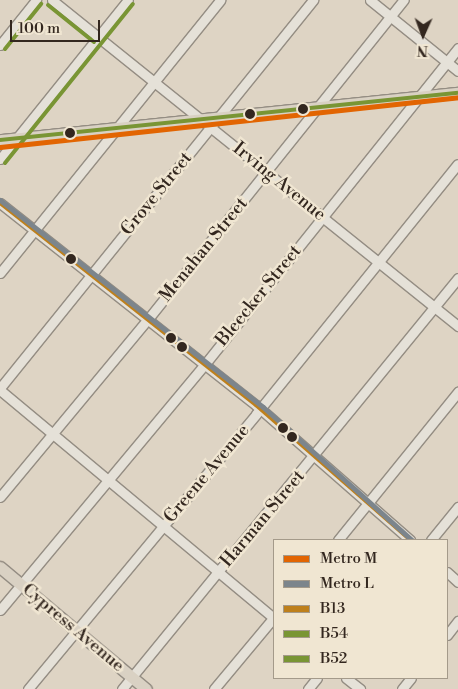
<!DOCTYPE html>
<html>
<head>
<meta charset="utf-8">
<style>
	body { margin:0 }
	#map { position:relative; width:458px; height:689px; overflow:hidden; background:#ded4c4; font-family:"Libre Bodoni",serif }
	div>[style] { position:absolute }
	[style*='--x'] { left:calc(var(--x)*1px); top:calc(var(--y)*1px); width:calc(var(--w)*1px); rotate:calc(var(--a)*1deg) }
	.roads { filter:drop-shadow(1px 0 #948d83) drop-shadow(-1px 0 #948d83) drop-shadow(0 1px #948d83) drop-shadow(0 -1px #948d83) }
	.minor>* { height:9px; margin:-4.5px; padding:0 4.5px; transform-origin:4.5px; border-radius:4.5px; background:#e5e1d8 }
	.major>* { height:11px; margin:-5.5px; padding:0 5.5px; transform-origin:5.5px; border-radius:5.5px; background:#d9d1c3 }
	.bus-1>* { height:4px; margin:-2px; padding:0 2px; transform-origin:2px; border-radius:2px; background:#be801c }
	.bus-2>* { height:4px; margin:-2px; padding:0 2px; transform-origin:2px; border-radius:2px; background:#799534 }
	.bus-3>* { height:4px; margin:-2px; padding:0 2px; transform-origin:2px; border-radius:2px; background:#799534 }
	.metro-1>* { height:5px; margin:-2.5px; padding:0 2.5px; transform-origin:2.5px; border-radius:2.5px; background:#e26502 }
	.metro-2>* { height:5px; margin:-2.5px; padding:0 2.5px; transform-origin:2.5px; border-radius:2.5px; background:#7c858c }
	.dots>* { width:14px; height:14px; translate:-50% -50%; box-sizing:border-box; border:2px solid #f0e6d2; border-radius:50% }
	span { translate:-50% -50%; white-space:nowrap; text-align:center; line-height:1.15; -webkit-text-stroke:5px #f0e6d2; paint-order:stroke }
	.street-label { font-size:18px; color:#33271f }
	.legend { position:absolute; left:273px; top:539px; width:175px; height:140px; box-sizing:border-box; background:#f0e6d2; border:1px solid #a49a8a; margin:0; padding:6px 9px; list-style:none; font-size:15px; color:#33271f }
	.legend li { display:flex; align-items:center; gap:10px; height:25px }
	.legend b { width:25px; border:1px solid #a49a8a }
	.north { position:absolute; left:398px; top:10px; width:50px; height:50px; -webkit-text-stroke:4px #f0e6d2; paint-order:stroke; rotate:182deg; font-size:14px; font-weight:700; line-height:20px; text-align:center; color:#33271f }
	.north::after { content:''; display:block; margin:auto; width:18px; height:22px; background:#33271f; clip-path:polygon(50% 0,100% 100%,50% 72%,0 100%) }
	.scale { position:absolute; left:10px; top:20px; width:90px; height:22px; box-sizing:border-box; border:2px solid #33271f; border-top:0; padding-left:6px; font-size:15px; line-height:18px; white-space:nowrap; color:#33271f; -webkit-text-stroke:4px #f0e6d2; paint-order:stroke }
</style>
</head>
<body>
<div id="map">
	<div class="roads">
		<div class="minor">
			<i style="--x:52;--y:0;--w:521;--a:38.76"></i>
			<i style="--x:370;--y:0;--w:113;--a:38.9"></i>
			<i style="--x:0;--y:45;--w:58;--a:-51.3"></i>
			<i style="--x:0;--y:159;--w:204;--a:-51.2"></i>
			<i style="--x:0;--y:203;--w:326;--a:38.3"></i>
			<i style="--x:256;--y:405;--w:205;--a:41.2"></i>
			<i style="--x:0;--y:273;--w:351;--a:-51.1"></i>
			<i style="--x:0;--y:388;--w:499;--a:-51.1"></i>
			<i style="--x:0;--y:390;--w:356;--a:39.8"></i>
			<i style="--x:0;--y:497;--w:231;--a:-50.3"></i>
			<i style="--x:148;--y:319;--w:409;--a:-51.3"></i>
			<i style="--x:338;--y:540;--w:191;--a:-51"></i>
			<i style="--x:431;--y:540;--w:43;--a:-50.7"></i>
			<i style="--x:447;--y:572;--w:15;--a:42"></i>
			<i style="--x:0;--y:610;--w:320;--a:-50.2"></i>
			<i style="--x:205;--y:364;--w:405;--a:-51.3"></i>
			<i style="--x:447;--y:635;--w:18;--a:-52"></i>
			<i style="--x:346;--y:678;--w:18;--a:38"></i>
			<i style="--x:28;--y:689;--w:357;--a:-50.3"></i>
			<i style="--x:256;--y:414;--w:321;--a:-51.1"></i>
			<i style="--x:122;--y:689;--w:531;--a:-50.73"></i>
			<i style="--x:214;--y:689;--w:94;--a:-50.2"></i>
			<i style="--x:308;--y:689;--w:14;--a:-51"></i>
			<i style="--x:402;--y:689;--w:14;--a:-51"></i>
		</div>
		<div class="major">
			<i style="--x:0;--y:140;--w:460;--a:-5.9"></i>
			<i style="--x:0;--y:567;--w:190;--a:39.9"></i>
		</div>
	</div>
	<div class="bus-1">
		<i style="--x:0;--y:203;--w:326;--a:38.3"></i>
		<i style="--x:256;--y:405;--w:205;--a:41.2"></i>
	</div>
	<div class="bus-2">
		<i style="--x:0;--y:140;--w:460;--a:-5.9"></i>
	</div>
	<div class="bus-3">
		<i style="--x:48;--y:5;--w:59;--a:38.8"></i>
		<i style="--x:5;--y:49;--w:58;--a:-51.3"></i>
		<i style="--x:5;--y:163;--w:204;--a:-51.2"></i>
	</div>
	<div class="metro-1">
		<i style="--x:0;--y:147;--w:461;--a:-6.2"></i>
	</div>
	<div class="metro-2">
		<i style="--x:0;--y:200;--w:335;--a:38.2"></i>
		<i style="--x:263;--y:407;--w:200;--a:41.8"></i>
	</div>
	<div class="dots">
		<i style="left:303px;top:109px;background:#33271f"></i>
		<i style="left:250px;top:114px;background:#33271f"></i>
		<i style="left:70px;top:133px;background:#33271f"></i>
		<i style="left:71px;top:259px;background:#33271f"></i>
		<i style="left:171px;top:338px;background:#33271f"></i>
		<i style="left:182px;top:347px;background:#33271f"></i>
		<i style="left:283px;top:428px;background:#33271f"></i>
		<i style="left:292px;top:437px;background:#33271f"></i>
	</div>
	<div class="street-label">
		<span style="left:279px;top:182px;rotate:39deg">Irving Avenue</span>
		<span style="left:157px;top:194px;rotate:-51deg">Grove Street</span>
		<span style="left:204px;top:250px;rotate:-51deg">Menahan Street</span>
		<span style="left:259px;top:296px;rotate:-51deg">Bleecker Street</span>
		<span style="left:207px;top:474px;rotate:-50deg">Greene Avenue</span>
		<span style="left:263px;top:519px;rotate:-50deg">Harman Street</span>
		<span style="left:73px;top:628px;rotate:40deg">Cypress Avenue</span>
	</div>
	<ul class="legend">
	<li><b style="height:6px;background:#e26502"></b>Metro M</li>
	<li><b style="height:6px;background:#7c858c"></b>Metro L</li>
	<li><b style="height:6px;background:#be801c"></b>B13</li>
	<li><b style="height:6px;background:#799534"></b>B54</li>
	<li><b style="height:6px;background:#799534"></b>B52</li>
	</ul>
	<div class="north">N</div>
	<div class="scale">100 m</div>
</div>
</body>
</html>
